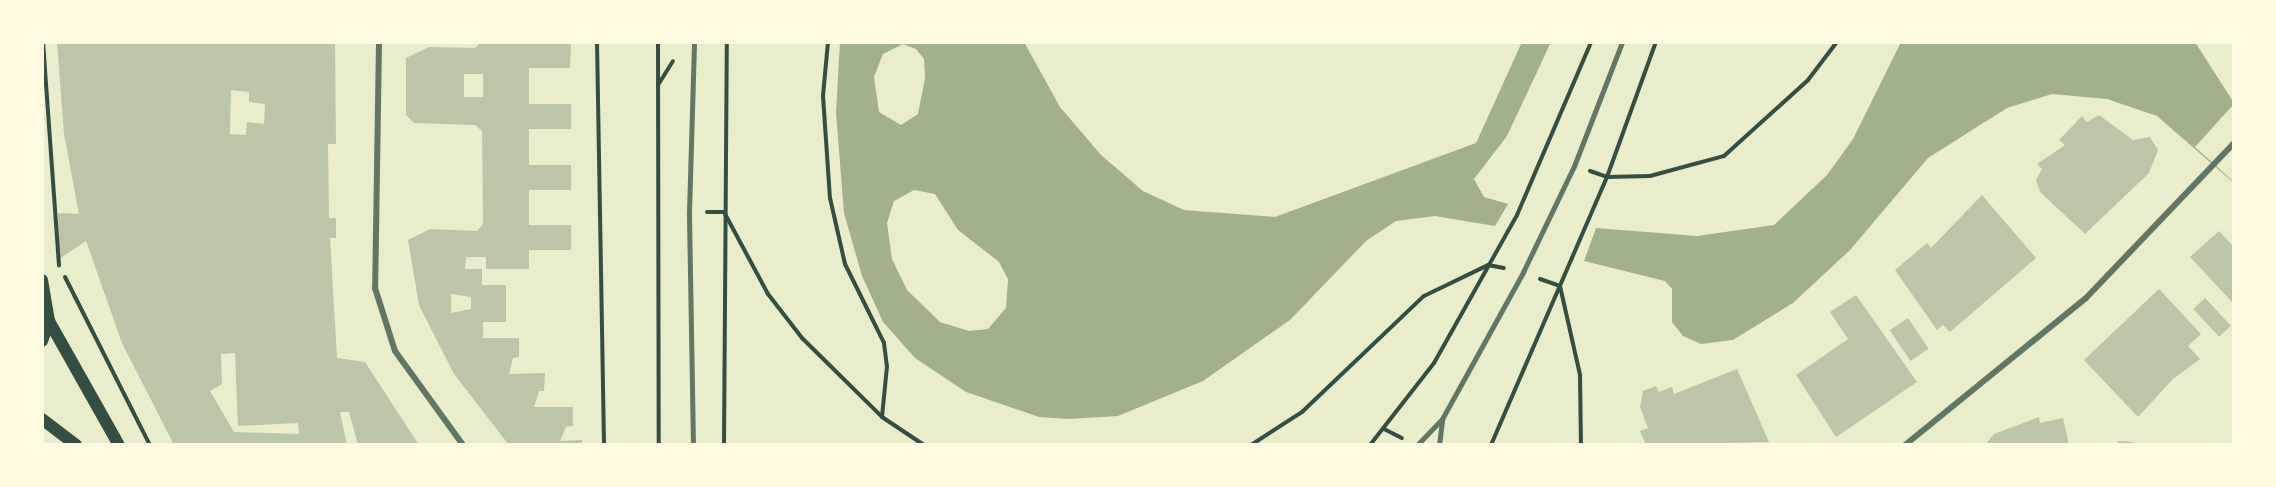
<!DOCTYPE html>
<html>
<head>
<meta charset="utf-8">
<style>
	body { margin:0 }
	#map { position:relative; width:2276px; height:487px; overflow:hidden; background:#e9edc9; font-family:Lato,sans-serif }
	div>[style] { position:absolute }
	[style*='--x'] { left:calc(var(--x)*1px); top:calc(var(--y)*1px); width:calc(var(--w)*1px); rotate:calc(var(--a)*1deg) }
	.water>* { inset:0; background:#a3b18a }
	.pier>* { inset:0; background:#e9edc9 }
	.building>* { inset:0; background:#bcc5a7; transform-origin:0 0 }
	.path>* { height:4px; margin:-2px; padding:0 2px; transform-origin:2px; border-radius:2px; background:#344e41 }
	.pedestrian>* { height:5px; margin:-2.5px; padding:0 2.5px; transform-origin:2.5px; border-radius:2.5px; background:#617663 }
	.minor>* { height:6px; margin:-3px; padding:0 3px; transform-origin:3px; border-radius:3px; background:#617663 }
	.secondary>* { height:12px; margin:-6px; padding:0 6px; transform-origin:6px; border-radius:6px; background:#344e41 }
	span { translate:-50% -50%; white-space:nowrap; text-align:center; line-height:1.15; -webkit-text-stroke:5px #fefae0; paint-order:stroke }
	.frame { position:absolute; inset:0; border:44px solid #fefae0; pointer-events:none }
</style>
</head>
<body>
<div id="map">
	<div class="water">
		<i style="clip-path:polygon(evenodd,840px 42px,1024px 42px,1060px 107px,1101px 155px,1143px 191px,1184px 210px,1275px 217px,1476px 143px,1522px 42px,1551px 42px,1507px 136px,1474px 179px,1484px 197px,1508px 204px,1495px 226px,1435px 216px,1396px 221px,1366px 241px,1290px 320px,1203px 381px,1118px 416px,1068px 419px,1039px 417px,966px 392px,915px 358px,883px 322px,862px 276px,844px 213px,836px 113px,840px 42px,903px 44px,916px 49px,924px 59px,925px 78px,918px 114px,901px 125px,879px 112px,874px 77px,883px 54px,903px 44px,840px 42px,914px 190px,935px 194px,958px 230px,999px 262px,1008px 279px,1006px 308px,988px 329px,969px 331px,940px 322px,907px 290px,892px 259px,887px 223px,894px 201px,914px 190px)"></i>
		<i style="clip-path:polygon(1901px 42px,2195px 42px,2234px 103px,2234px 183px,2157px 116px,2107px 99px,2052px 94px,2007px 108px,1928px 158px,1850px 250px,1793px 303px,1733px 340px,1701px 344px,1683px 336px,1672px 322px,1672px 289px,1665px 281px,1584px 261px,1596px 228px,1697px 236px,1774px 225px,1827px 175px,1853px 139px)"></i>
	</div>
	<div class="pier">
		<i style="clip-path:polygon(2233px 105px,2234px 106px,2234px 182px,2195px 147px)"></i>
	</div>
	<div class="building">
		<i style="clip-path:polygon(evenodd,57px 42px,335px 42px,336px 144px,328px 144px,329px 218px,336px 218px,336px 238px,330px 238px,337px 358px,365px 362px,419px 445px,358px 445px,349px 412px,340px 412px,347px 445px,174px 445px,122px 343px,86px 241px,59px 259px,58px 213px,79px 214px,64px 134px,57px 42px,231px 90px,249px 92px,249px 102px,265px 104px,264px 124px,247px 122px,246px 135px,230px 134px,231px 90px,57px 42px,235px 353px,238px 426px,298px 423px,299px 434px,234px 432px,210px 391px,222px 384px,221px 354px,235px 353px)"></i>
		<i style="clip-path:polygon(evenodd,481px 42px,571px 42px,570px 68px,529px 68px,529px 104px,571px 104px,571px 129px,529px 129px,529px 165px,571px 165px,571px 190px,529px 190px,529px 225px,571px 225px,571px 250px,529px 250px,529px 269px,486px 269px,486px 257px,466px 257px,465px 269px,482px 269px,482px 285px,506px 285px,506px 322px,483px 322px,483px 338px,519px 338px,519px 357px,513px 358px,509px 374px,545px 373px,544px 391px,539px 391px,534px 407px,573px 407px,573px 426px,566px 427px,560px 441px,582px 440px,582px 445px,509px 445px,454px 374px,419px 305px,408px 240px,430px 229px,477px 231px,483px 224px,482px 131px,475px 125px,414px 123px,406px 115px,406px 58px,429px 47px,475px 48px,481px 42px,464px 74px,483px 74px,483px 97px,464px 97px,464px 74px,481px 42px,451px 294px,471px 297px,471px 309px,451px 313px,451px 294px)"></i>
		<i style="clip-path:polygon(2099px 115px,2133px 140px,2150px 137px,2158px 150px,2149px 173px,2085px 234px,2040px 192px,2036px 180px,2042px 169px,2037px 164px,2065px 145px,2059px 140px,2082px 116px,2087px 122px)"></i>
		<i style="clip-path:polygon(1982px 195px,2036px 258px,1950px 332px,1943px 325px,1937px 330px,1895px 270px,1927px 243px,1931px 248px)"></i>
		<i style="clip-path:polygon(2219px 231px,2234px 247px,2234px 304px,2190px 257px)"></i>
		<i style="clip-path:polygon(2159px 289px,2201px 334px,2188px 346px,2200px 359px,2173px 379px,2138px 417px,2084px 360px)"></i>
		<i style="clip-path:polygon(1856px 295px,1917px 382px,1836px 437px,1796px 375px,1848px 339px,1830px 312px)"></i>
		<i style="left:2205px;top:298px;width:38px;height:16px;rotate:47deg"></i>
		<i style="left:1908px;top:318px;width:37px;height:22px;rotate:56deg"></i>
		<i style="clip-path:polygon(1737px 369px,1769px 442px,1646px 445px,1640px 431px,1648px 428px,1640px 407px,1643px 391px,1656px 386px,1659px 392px,1672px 387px,1674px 394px)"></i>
		<i style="clip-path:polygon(2039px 417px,2040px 423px,2063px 418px,2069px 445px,1985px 445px,1994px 434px)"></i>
		<i style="clip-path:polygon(2118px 441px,2136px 442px,2117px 445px)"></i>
	</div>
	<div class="path">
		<i style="--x:43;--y:42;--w:224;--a:85.9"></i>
		<i style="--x:597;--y:42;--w:403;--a:89"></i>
		<i style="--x:658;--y:42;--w:403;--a:89.9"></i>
		<i style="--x:828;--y:42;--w:54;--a:95.3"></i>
		<i style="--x:823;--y:96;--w:102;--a:86.1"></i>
		<i style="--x:830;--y:198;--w:68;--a:77.2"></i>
		<i style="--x:845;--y:264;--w:88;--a:63.7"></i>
		<i style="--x:884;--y:343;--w:23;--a:83"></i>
		<i style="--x:887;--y:366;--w:51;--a:95.6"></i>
		<i style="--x:658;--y:85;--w:28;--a:-58"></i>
		<i style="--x:1590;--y:171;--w:18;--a:19"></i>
		<i style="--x:1607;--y:177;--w:43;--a:-1.3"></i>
		<i style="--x:1650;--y:176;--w:77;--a:-15.1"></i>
		<i style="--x:1724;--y:156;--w:113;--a:-42.1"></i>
		<i style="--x:1808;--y:80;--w:48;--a:-52.7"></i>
		<i style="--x:707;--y:212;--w:17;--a:0"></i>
		<i style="--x:724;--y:212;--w:93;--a:61.8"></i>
		<i style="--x:768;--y:294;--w:56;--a:52.3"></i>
		<i style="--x:802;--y:338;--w:112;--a:44.6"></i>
		<i style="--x:882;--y:417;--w:50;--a:33.7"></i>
		<i style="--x:65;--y:277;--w:188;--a:63.2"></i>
		<i style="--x:1540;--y:279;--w:21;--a:19"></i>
		<i style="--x:1560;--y:286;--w:91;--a:77.3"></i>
		<i style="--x:1580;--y:375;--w:70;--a:89.2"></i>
		<i style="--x:1384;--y:429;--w:20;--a:27"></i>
		<i style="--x:724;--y:445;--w:403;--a:-89.6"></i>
		<i style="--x:1251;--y:445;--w:61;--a:-32.9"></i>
		<i style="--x:1302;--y:412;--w:168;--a:-43.6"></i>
		<i style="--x:1424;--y:296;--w:71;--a:-25.8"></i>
		<i style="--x:1488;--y:265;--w:16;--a:11"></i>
		<i style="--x:1370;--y:445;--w:104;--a:-52"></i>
		<i style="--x:1434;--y:363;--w:170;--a:-60.7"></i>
		<i style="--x:1517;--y:215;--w:188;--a:-66.8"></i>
		<i style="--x:1491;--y:445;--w:292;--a:-66.6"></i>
		<i style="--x:1607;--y:177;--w:144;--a:-70.1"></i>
	</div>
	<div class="pedestrian">
		<i style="--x:693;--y:445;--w:233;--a:-91"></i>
		<i style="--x:689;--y:212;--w:170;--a:-88.3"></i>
		<i style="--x:1417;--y:445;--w:36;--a:-46"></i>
		<i style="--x:1442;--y:419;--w:168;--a:-61.1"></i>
		<i style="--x:1523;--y:272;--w:118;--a:-64.3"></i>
		<i style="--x:1574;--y:166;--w:133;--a:-68.8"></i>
		<i style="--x:1439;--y:445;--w:26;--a:-83"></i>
	</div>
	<div class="minor">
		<i style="--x:379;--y:42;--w:246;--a:90.9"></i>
		<i style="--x:375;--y:288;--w:66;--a:72.4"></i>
		<i style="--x:395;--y:351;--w:116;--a:54.1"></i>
		<i style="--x:1905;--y:445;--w:233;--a:-39.1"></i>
		<i style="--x:2086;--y:298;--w:214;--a:-46.3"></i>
	</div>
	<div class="secondary">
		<i style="--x:42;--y:280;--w:42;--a:80.3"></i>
		<i style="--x:49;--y:321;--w:21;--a:109"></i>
		<i style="--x:49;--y:321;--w:142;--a:60.6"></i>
		<i style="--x:42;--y:419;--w:43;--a:37.4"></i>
	</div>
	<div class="frame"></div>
</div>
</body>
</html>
